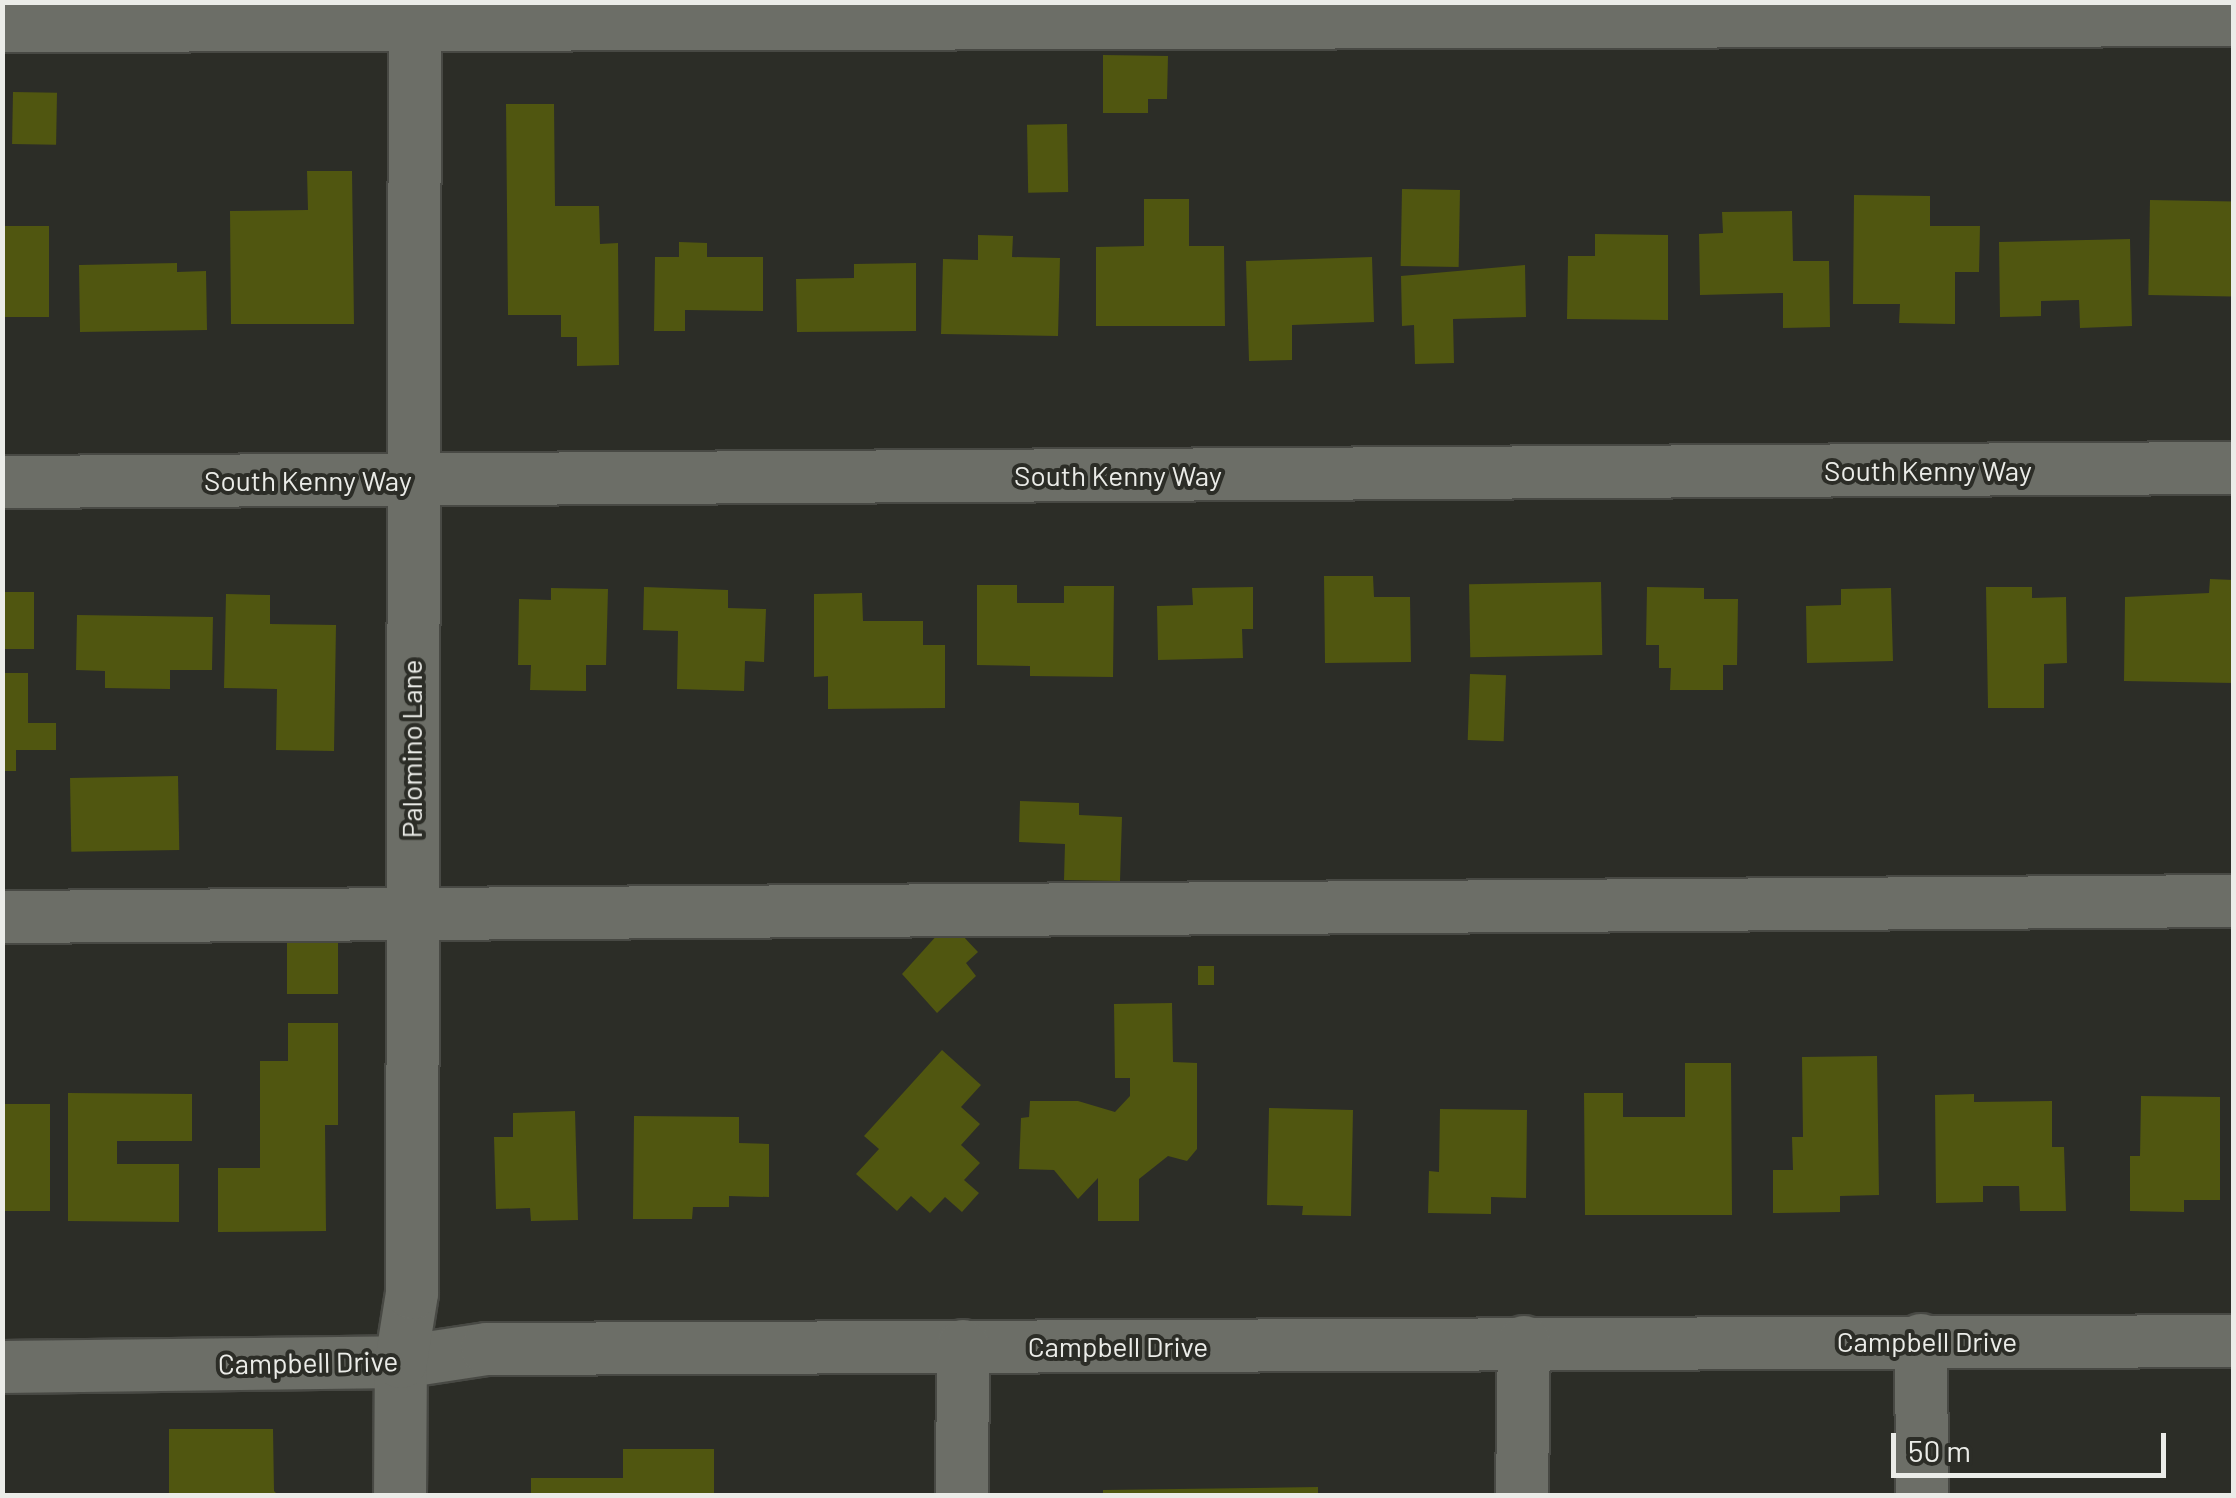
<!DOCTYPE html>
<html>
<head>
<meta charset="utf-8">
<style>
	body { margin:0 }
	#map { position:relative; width:2236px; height:1498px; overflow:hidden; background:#2c2d27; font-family:Barlow,sans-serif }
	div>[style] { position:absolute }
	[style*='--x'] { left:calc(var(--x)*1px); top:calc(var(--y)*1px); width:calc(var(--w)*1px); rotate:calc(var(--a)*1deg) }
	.building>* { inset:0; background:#505610; transform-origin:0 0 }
	.roads { filter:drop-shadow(2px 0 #484944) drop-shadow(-2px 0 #484944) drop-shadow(0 2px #484944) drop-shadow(0 -2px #484944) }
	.minor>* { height:52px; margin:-26px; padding:0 26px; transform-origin:26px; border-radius:26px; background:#6c6e67 }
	span { translate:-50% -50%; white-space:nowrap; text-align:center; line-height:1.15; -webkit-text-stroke:8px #2c2d27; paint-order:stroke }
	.street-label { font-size:28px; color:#ebece8 }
	.frame { position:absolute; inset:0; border:5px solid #ebece8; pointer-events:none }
	.scale { position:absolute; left:1891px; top:1433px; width:275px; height:45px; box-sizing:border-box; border:5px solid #ebece8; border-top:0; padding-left:12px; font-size:30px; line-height:35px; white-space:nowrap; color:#ebece8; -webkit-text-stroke:8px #2c2d27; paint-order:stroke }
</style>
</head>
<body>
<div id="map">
	<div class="building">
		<i style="clip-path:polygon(1103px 55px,1168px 56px,1167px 99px,1148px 99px,1148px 113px,1103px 113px)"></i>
		<i style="left:13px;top:92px;width:44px;height:52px;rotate:1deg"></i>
		<i style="clip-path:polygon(506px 104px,554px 104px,555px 206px,599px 206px,600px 244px,618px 243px,619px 365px,577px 366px,577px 337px,561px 337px,561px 315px,508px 315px)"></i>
		<i style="left:1067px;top:124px;width:68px;height:40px;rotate:89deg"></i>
		<i style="clip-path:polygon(307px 171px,352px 171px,354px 324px,231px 324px,230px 211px,308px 210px)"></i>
		<i style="left:1402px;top:189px;width:58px;height:77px;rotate:1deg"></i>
		<i style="clip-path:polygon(1854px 195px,1930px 196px,1930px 226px,1980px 226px,1979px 272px,1955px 272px,1955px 324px,1899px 323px,1900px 304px,1853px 304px)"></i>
		<i style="clip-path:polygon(1144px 199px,1189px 199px,1189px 246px,1224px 246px,1225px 326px,1096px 326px,1096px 247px,1144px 246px)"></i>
		<i style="left:2150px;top:200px;width:84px;height:95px;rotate:1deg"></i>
		<i style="clip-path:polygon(1792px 211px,1793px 261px,1829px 261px,1830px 327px,1783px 328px,1783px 293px,1700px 295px,1699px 234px,1723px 233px,1722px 212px)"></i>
		<i style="left:2px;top:226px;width:47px;height:91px"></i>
		<i style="clip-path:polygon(1595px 234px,1668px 235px,1668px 320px,1567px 319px,1568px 256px,1595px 256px)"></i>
		<i style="clip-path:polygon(978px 235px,1013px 236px,1012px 257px,1060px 258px,1058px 336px,941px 334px,943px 259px,978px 260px)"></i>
		<i style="clip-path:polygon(2130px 239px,2132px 326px,2080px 328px,2079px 300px,2041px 301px,2041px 316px,2000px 317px,1999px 242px)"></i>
		<i style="clip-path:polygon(679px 242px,707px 243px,707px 257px,763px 257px,763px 311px,685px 310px,685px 331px,654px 331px,655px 257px,679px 257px)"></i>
		<i style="clip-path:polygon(1372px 257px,1374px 322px,1292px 325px,1292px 360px,1249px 361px,1246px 261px)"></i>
		<i style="clip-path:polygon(177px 263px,177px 272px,206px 271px,207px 330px,80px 332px,79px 265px)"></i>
		<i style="clip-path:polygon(916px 263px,916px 331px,797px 332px,796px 279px,854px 278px,854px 264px)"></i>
		<i style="clip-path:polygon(1525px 265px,1526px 317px,1453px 319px,1454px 363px,1415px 364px,1414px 325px,1402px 326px,1401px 276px)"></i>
		<i style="clip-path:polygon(1324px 576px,1373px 576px,1374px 597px,1410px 597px,1411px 662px,1325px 663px)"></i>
		<i style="clip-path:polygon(2210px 579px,2234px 580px,2234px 683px,2124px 681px,2125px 597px,2209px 593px)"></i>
		<i style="left:1601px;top:582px;width:73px;height:132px;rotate:89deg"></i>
		<i style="clip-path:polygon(977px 585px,1017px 585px,1017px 603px,1064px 603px,1064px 586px,1114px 586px,1113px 677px,1030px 676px,1030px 666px,977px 665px)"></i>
		<i style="clip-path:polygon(644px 587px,728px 590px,728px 608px,766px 609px,764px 662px,745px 661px,744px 691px,677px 689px,678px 631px,643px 630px)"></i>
		<i style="clip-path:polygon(1253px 587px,1253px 629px,1242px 629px,1243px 658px,1158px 660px,1157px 606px,1193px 605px,1192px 588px)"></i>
		<i style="clip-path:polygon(1647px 587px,1704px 588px,1704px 599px,1738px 599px,1737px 665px,1723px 665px,1723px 690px,1670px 690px,1671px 668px,1659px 668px,1659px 645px,1646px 645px)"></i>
		<i style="clip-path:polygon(1986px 587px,2032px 587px,2032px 598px,2066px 597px,2067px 663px,2044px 664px,2044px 708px,1988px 708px)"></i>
		<i style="clip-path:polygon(551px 588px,608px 589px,606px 665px,586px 665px,586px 691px,530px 690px,531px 665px,518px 665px,519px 599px,551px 600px)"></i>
		<i style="clip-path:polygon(1891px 588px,1893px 661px,1807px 663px,1806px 606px,1841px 605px,1841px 589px)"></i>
		<i style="left:2px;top:592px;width:32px;height:57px"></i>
		<i style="clip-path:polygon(862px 593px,863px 621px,923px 621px,923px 645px,945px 645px,945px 708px,828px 709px,828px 676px,814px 677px,814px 594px)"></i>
		<i style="clip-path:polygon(226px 594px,270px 595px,270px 624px,336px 625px,334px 751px,276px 750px,277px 689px,224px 688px)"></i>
		<i style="clip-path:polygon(77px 615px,213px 617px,212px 670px,170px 670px,170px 689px,105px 688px,105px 671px,76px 670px)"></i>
		<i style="clip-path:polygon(2px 673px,28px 673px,28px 723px,56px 723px,56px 750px,16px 750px,16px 771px,2px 771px)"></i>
		<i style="left:1470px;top:674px;width:36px;height:66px;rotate:2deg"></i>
		<i style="left:178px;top:776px;width:74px;height:108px;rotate:89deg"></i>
		<i style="clip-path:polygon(1020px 801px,1079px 803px,1079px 815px,1122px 817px,1120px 881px,1064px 880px,1065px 844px,1019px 842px)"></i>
		<i style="clip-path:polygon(939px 933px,961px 934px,978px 952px,966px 963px,976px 976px,937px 1013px,902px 974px)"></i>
		<i style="left:338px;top:937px;width:57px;height:51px;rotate:90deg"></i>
		<i style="left:1198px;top:966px;width:16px;height:19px"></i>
		<i style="clip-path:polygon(1172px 1003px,1173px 1062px,1197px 1063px,1197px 1149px,1187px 1161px,1168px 1156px,1139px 1179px,1139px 1221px,1098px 1221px,1098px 1178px,1078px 1199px,1054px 1170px,1019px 1169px,1021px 1118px,1029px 1117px,1030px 1101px,1078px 1101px,1115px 1112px,1130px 1096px,1130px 1078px,1115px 1078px,1114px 1004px)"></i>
		<i style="clip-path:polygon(288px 1023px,338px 1023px,338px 1125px,325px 1125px,326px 1231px,218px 1232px,218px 1168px,260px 1168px,260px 1061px,288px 1061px)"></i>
		<i style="clip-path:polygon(942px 1050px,981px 1085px,961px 1107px,980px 1124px,961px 1145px,980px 1163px,964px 1180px,979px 1193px,962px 1212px,945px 1197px,930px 1213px,911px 1196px,897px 1211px,856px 1174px,879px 1149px,864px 1136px)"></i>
		<i style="clip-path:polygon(1877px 1056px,1879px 1195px,1840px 1196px,1840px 1212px,1773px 1213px,1773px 1170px,1793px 1170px,1792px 1137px,1803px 1137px,1802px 1057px)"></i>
		<i style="clip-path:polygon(1685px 1063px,1731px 1063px,1732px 1215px,1585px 1215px,1584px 1093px,1623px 1093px,1623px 1117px,1685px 1117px)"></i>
		<i style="clip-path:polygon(68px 1093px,192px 1094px,192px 1141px,117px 1141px,117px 1164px,179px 1164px,179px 1222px,68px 1221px)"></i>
		<i style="clip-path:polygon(1974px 1094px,1974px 1102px,2052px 1101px,2052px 1147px,2064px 1147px,2066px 1211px,2020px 1211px,2019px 1186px,1983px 1186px,1983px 1202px,1936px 1203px,1935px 1095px)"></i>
		<i style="clip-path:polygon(2141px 1096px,2220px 1097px,2220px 1200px,2184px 1200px,2184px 1212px,2130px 1211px,2130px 1156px,2140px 1156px)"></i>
		<i style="left:2px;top:1104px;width:48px;height:107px"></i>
		<i style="clip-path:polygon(1269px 1108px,1353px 1110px,1351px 1216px,1302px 1215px,1303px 1206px,1267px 1205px)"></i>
		<i style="clip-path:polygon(1440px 1109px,1527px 1110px,1526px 1198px,1491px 1197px,1491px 1214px,1428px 1213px,1429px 1171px,1439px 1172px)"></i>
		<i style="clip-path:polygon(575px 1111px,578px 1220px,531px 1221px,530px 1208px,496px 1209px,494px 1137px,513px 1137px,513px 1113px)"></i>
		<i style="clip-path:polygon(634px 1116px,739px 1117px,739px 1143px,769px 1144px,769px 1197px,729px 1196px,729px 1207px,693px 1207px,692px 1219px,633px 1219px)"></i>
		<i style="clip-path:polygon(169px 1429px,273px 1429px,274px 1491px,279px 1496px,169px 1496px)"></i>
		<i style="clip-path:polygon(623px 1449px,714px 1449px,714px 1496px,531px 1496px,531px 1478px,623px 1478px)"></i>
		<i style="clip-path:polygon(1318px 1487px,1318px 1496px,1103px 1496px,1103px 1490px)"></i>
	</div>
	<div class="roads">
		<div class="minor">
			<i style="--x:2;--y:26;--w:2232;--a:-0.15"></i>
			<i style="--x:2;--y:482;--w:2232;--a:-0.36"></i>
			<i style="--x:2;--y:917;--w:2232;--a:-0.41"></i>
			<i style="--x:1921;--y:1340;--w:156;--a:89.6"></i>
			<i style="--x:2;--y:1367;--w:399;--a:-0.7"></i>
			<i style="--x:401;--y:1362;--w:87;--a:-8.6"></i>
			<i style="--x:487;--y:1349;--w:1747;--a:-0.26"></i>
			<i style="--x:400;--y:1496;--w:134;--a:-89.6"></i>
			<i style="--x:401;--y:1362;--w:70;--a:-80.9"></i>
			<i style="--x:412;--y:1293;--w:1291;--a:-89.87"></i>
			<i style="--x:962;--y:1496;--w:150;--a:-89.6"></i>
			<i style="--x:1522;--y:1496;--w:154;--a:-89.3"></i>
		</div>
	</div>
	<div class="street-label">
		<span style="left:1928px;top:470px">South Kenny Way</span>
		<span style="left:1118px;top:475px">South Kenny Way</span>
		<span style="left:308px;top:480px">South Kenny Way</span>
		<span style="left:411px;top:749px;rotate:-90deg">Palomino Lane</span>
		<span style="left:1927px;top:1341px">Campbell Drive</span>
		<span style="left:1118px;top:1346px">Campbell Drive</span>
		<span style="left:308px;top:1362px;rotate:-1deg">Campbell Drive</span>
	</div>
	<div class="frame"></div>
	<div class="scale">50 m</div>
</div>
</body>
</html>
